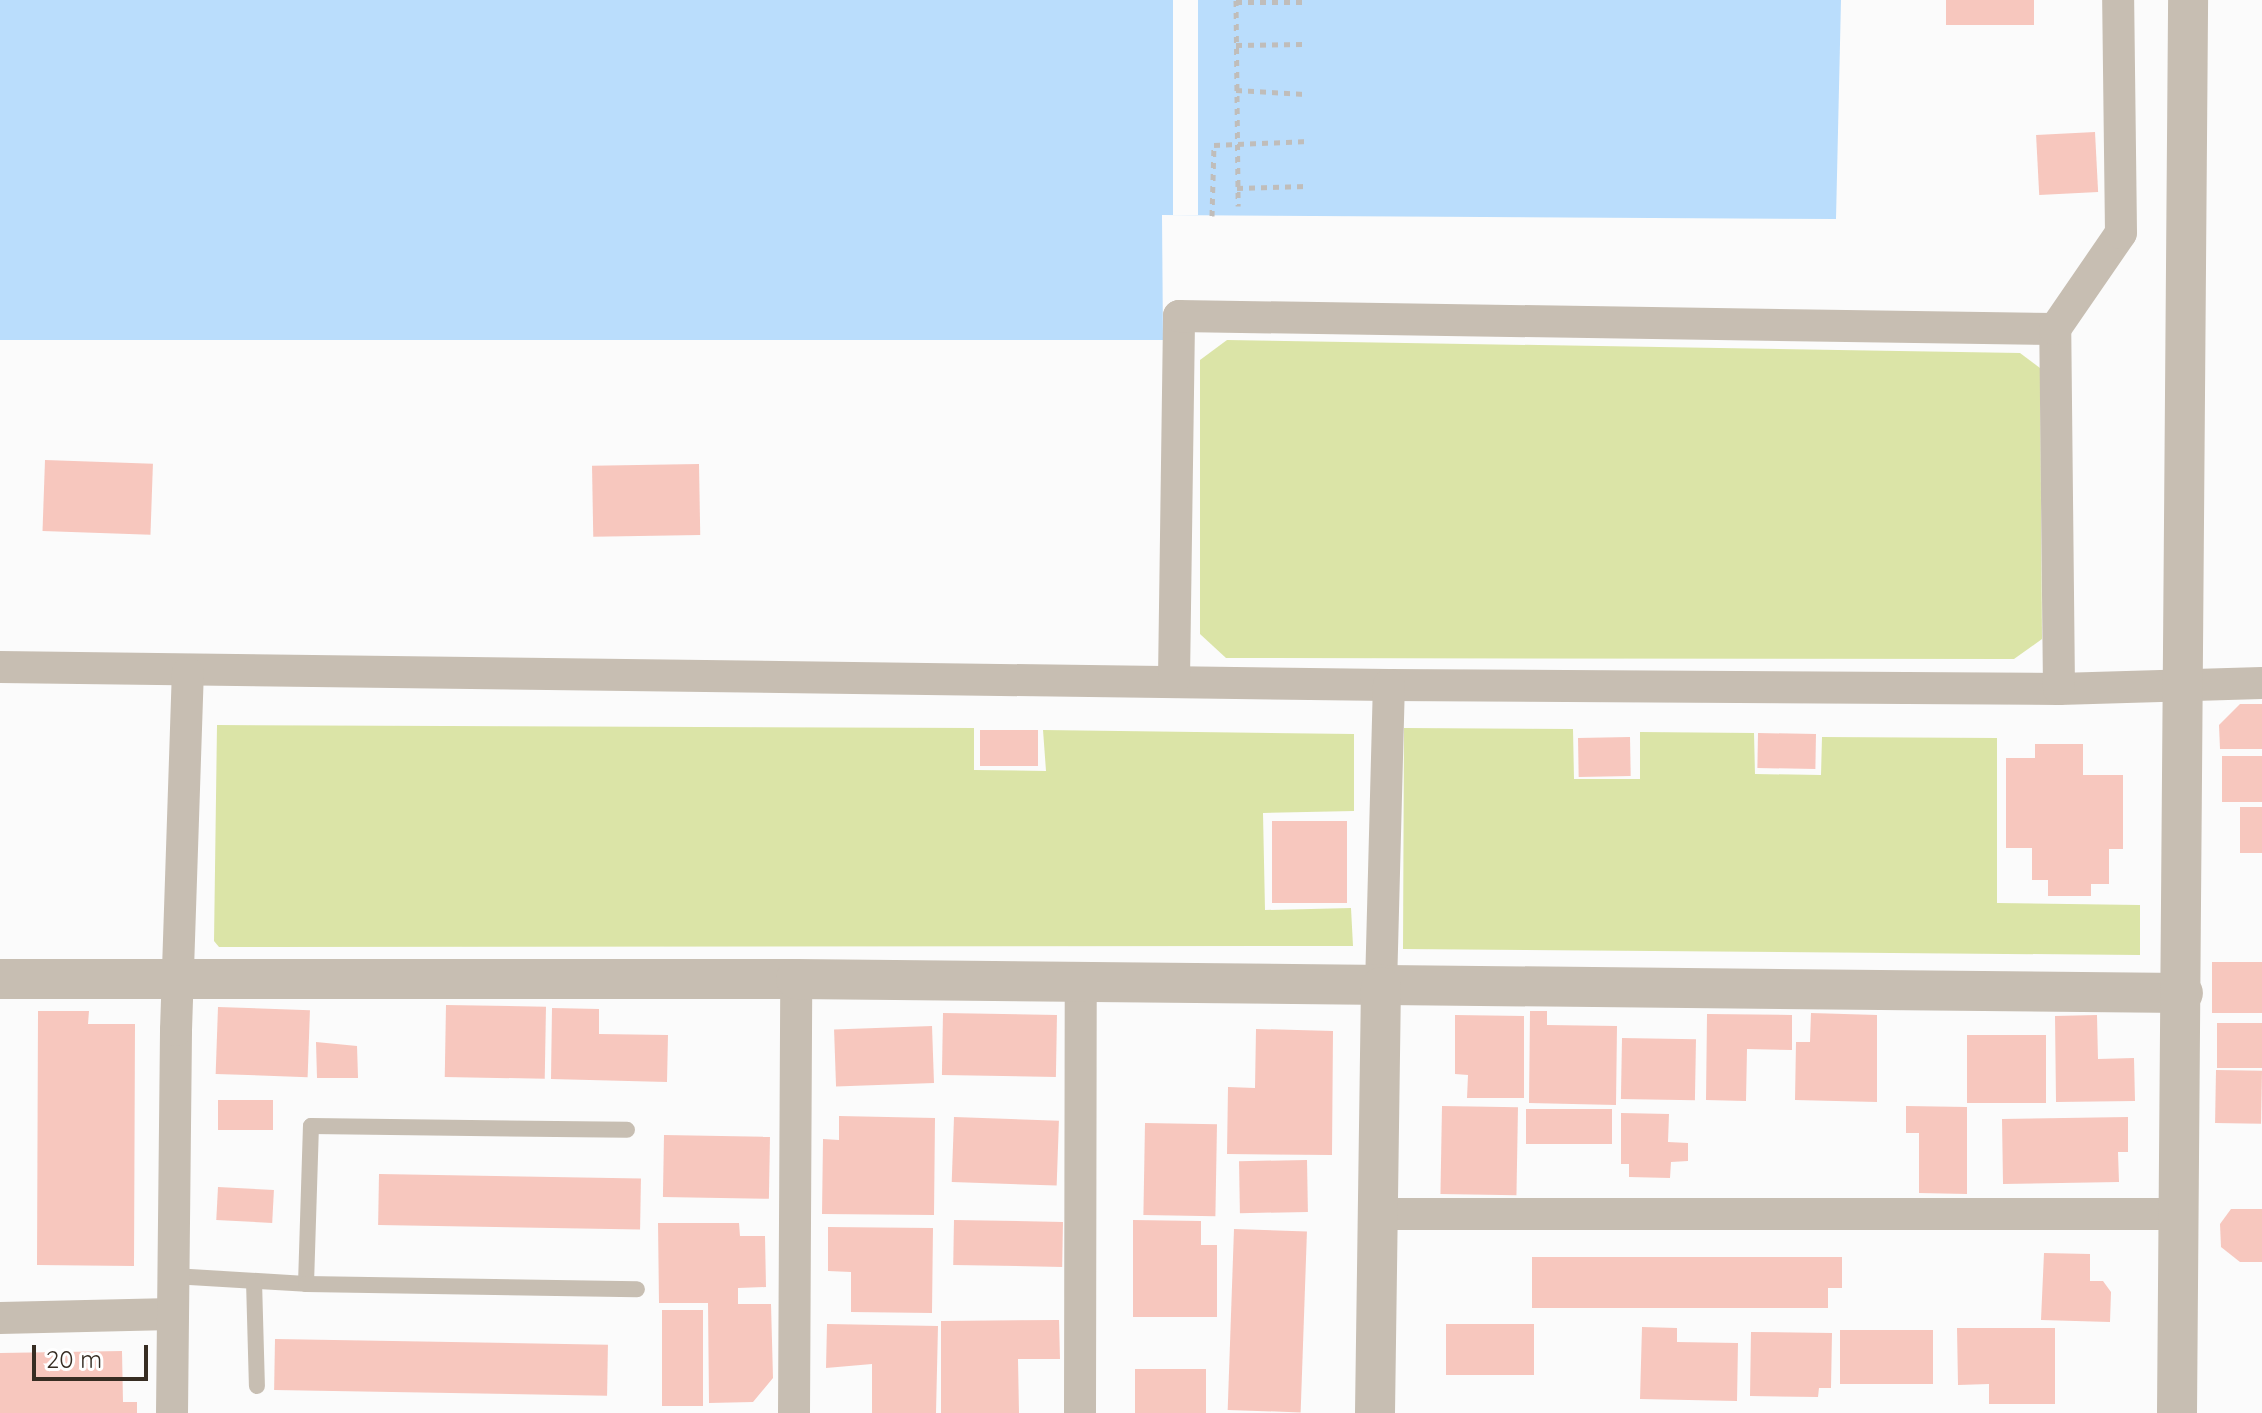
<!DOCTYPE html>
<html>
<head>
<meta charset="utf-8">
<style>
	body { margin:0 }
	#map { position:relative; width:2262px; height:1413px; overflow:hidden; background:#fbfbfb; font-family:Quicksand,sans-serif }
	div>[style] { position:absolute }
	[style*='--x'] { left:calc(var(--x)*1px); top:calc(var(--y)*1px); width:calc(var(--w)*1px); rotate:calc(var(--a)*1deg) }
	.green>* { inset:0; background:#dbe4a7 }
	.water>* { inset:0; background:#baddfc }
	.pier>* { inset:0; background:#fbfbfb; transform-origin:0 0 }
	.building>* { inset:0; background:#f7c7be; transform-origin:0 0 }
	.path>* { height:5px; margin-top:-2.5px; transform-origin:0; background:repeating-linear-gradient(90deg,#c0bdba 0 6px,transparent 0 12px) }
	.service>* { height:16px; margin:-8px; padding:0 8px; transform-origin:8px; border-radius:8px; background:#c7beb2 }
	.minor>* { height:32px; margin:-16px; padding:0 16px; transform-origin:16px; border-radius:16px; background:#c7beb2 }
	.tertiary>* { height:40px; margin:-20px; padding:0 20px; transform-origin:20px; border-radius:20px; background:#c7beb2 }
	span { translate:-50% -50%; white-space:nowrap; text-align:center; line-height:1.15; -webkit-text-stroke:7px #fff; paint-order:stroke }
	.scale { position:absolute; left:32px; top:1345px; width:116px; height:36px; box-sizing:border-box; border:4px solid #372d23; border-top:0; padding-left:10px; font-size:24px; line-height:28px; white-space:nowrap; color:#372d23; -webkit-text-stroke:6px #fff; paint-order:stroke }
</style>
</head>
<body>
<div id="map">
	<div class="green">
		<i style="clip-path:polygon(1227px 340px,2020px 353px,2040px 368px,2042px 639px,2014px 659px,1226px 658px,1200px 634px,1200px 360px)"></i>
		<i style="clip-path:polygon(217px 725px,974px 728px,974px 770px,1046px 771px,1043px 730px,1354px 734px,1354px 811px,1263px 813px,1265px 910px,1351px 908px,1353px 946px,219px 947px,214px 941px)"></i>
		<i style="clip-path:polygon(1404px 728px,1573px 729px,1574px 779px,1640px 779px,1640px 732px,1754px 733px,1755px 774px,1821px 775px,1822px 737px,1997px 738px,1997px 903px,2140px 905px,2140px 955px,1403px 949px)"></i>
	</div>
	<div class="water">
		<i style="clip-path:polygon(0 0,1841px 0,1836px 219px,1162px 215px,1163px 340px,0 340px)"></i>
	</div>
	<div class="pier">
		<i style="left:1173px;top:0;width:25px;height:215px"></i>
	</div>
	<div class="building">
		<i style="left:1946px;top:0;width:88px;height:25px"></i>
		<i style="left:2095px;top:132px;width:60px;height:59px;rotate:87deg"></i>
		<i style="left:45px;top:460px;width:108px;height:71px;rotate:2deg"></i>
		<i style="left:699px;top:464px;width:71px;height:107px;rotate:89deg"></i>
		<i style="clip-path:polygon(2240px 704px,2262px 704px,2262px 749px,2220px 749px,2219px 725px)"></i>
		<i style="left:980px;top:730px;width:58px;height:36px"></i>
		<i style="left:1758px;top:733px;width:58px;height:35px;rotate:1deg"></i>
		<i style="left:1630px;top:737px;width:39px;height:52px;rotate:89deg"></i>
		<i style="clip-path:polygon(2035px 744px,2083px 744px,2083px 775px,2123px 775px,2123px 849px,2109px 849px,2109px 884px,2091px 884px,2091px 896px,2048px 896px,2048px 880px,2032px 880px,2032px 848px,2006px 848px,2006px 758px,2035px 758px)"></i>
		<i style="left:2262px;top:756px;width:46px;height:40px;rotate:90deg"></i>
		<i style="left:2240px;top:807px;width:22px;height:46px"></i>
		<i style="left:1272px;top:821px;width:75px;height:82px"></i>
		<i style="left:2212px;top:962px;width:50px;height:51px"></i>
		<i style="left:446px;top:1005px;width:100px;height:72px;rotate:1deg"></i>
		<i style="left:218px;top:1007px;width:92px;height:67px;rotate:2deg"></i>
		<i style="clip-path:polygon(552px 1008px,599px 1009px,599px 1034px,668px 1035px,667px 1082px,551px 1079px)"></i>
		<i style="clip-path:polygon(38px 1011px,89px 1011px,88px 1024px,135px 1024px,134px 1266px,37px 1265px)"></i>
		<i style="clip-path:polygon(1530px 1011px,1547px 1011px,1547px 1025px,1617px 1026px,1616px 1105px,1529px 1103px)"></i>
		<i style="left:943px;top:1013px;width:114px;height:62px;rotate:1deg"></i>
		<i style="clip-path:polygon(1811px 1013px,1877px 1015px,1877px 1102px,1795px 1100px,1796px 1042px,1810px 1042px)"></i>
		<i style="clip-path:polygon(1707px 1014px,1792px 1015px,1792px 1050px,1747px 1049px,1746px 1101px,1706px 1100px)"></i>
		<i style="clip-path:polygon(1455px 1015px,1524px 1016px,1524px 1098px,1467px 1098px,1468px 1075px,1455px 1074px)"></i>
		<i style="clip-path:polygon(2097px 1015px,2098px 1059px,2134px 1058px,2135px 1101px,2056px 1102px,2055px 1016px)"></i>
		<i style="left:2217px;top:1023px;width:45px;height:45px"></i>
		<i style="left:932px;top:1026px;width:57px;height:98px;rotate:88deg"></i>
		<i style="clip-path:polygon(1256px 1029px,1333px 1031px,1332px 1155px,1227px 1154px,1228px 1087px,1255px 1088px)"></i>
		<i style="left:1967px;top:1035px;width:79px;height:68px"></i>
		<i style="left:1622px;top:1038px;width:74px;height:61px;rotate:1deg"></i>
		<i style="clip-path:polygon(316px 1042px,357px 1046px,358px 1078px,317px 1078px)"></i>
		<i style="left:2216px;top:1070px;width:46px;height:53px;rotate:1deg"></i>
		<i style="left:218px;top:1100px;width:55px;height:30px"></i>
		<i style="left:1442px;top:1106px;width:76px;height:88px;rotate:1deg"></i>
		<i style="clip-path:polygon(1906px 1106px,1967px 1107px,1967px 1194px,1919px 1193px,1919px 1133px,1906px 1133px)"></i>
		<i style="left:1526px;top:1109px;width:86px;height:35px"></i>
		<i style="clip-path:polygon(1621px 1113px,1669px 1114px,1668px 1142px,1688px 1143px,1688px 1161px,1671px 1162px,1670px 1178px,1629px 1177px,1629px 1164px,1621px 1164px)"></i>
		<i style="clip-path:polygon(839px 1116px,935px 1118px,934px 1215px,822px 1214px,823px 1139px,839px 1140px)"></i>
		<i style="left:954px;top:1117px;width:105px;height:65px;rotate:2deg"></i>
		<i style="clip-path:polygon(2128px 1117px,2128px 1152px,2118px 1152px,2119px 1182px,2003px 1184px,2002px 1119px)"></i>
		<i style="left:1145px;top:1123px;width:72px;height:92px;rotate:1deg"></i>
		<i style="left:664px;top:1135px;width:106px;height:62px;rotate:1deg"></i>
		<i style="left:1307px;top:1160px;width:52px;height:68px;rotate:89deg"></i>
		<i style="left:379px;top:1174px;width:262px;height:51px;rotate:1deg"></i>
		<i style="left:218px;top:1187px;width:56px;height:33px;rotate:3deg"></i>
		<i style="clip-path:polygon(2231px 1209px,2262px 1209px,2262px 1262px,2240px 1262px,2221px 1247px,2220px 1224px)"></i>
		<i style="left:954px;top:1220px;width:109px;height:45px;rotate:1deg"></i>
		<i style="clip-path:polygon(1133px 1220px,1201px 1221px,1201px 1245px,1217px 1245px,1217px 1317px,1133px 1317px)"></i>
		<i style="clip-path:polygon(658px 1223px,739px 1223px,740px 1236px,765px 1236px,766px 1287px,738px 1288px,738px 1304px,771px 1304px,773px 1378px,753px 1402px,709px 1403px,708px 1303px,659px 1303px)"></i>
		<i style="clip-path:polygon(828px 1227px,933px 1228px,932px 1313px,851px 1312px,851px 1272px,828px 1271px)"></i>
		<i style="left:1234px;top:1229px;width:73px;height:181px;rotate:2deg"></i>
		<i style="clip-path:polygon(2044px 1253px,2090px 1254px,2090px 1281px,2103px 1281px,2111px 1292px,2110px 1322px,2041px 1320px)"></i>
		<i style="clip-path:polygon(1532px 1257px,1842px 1257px,1842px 1288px,1828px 1288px,1828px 1308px,1532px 1308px)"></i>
		<i style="left:662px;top:1310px;width:41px;height:96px"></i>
		<i style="clip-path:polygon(1059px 1320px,1060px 1359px,1018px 1359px,1019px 1413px,941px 1413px,941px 1321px)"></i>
		<i style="clip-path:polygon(827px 1324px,938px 1326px,936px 1413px,872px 1413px,872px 1364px,826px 1368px)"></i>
		<i style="left:1446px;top:1324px;width:88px;height:51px"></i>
		<i style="clip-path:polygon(1642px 1327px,1677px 1328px,1677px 1342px,1738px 1343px,1737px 1401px,1640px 1399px)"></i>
		<i style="clip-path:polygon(1957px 1328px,2055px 1328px,2055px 1404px,1989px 1404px,1989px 1384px,1958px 1385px)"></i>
		<i style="left:1933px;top:1330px;width:54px;height:93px;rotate:90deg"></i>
		<i style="clip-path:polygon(1751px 1332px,1832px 1333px,1831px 1388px,1819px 1388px,1818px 1397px,1750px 1396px)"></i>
		<i style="left:275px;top:1339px;width:333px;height:51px;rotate:1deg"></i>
		<i style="clip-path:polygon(122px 1351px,123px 1402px,137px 1402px,137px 1413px,0 1413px,0 1353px)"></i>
		<i style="left:1135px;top:1369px;width:71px;height:44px"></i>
	</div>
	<div class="path">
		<i style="--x:1236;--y:0;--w:206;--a:89.4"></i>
		<i style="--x:1236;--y:2;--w:72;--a:0"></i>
		<i style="--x:1236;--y:45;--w:67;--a:-0.9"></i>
		<i style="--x:1236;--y:90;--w:69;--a:3.3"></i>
		<i style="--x:1237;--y:188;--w:70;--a:-1.6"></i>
		<i style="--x:1212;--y:216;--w:71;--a:-88.4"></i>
		<i style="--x:1214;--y:145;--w:94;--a:-2.4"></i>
	</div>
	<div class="service">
		<i style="--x:173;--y:1276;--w:133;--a:3.4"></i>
		<i style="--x:306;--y:1284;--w:158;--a:-88.2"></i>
		<i style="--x:311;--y:1126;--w:316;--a:0.7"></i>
		<i style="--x:254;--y:1281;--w:105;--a:88.4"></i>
		<i style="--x:306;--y:1284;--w:331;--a:0.9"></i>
	</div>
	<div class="minor">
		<i style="--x:0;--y:667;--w:1389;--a:0.74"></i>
		<i style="--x:1389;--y:685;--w:670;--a:0.34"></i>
		<i style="--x:2059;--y:689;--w:203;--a:-1.7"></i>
		<i style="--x:1174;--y:679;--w:363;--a:-89.2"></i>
		<i style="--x:1179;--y:316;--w:876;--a:0.85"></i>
		<i style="--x:2059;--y:689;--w:360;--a:-90.6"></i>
		<i style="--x:2055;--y:329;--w:116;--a:-55.5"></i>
		<i style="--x:2121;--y:233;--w:233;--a:-90.7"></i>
		<i style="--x:1381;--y:987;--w:302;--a:-88.5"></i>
		<i style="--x:1377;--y:1214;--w:802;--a:0"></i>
		<i style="--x:0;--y:1318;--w:172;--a:-1.3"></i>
		<i style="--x:172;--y:1413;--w:383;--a:-89.4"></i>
		<i style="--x:176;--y:1030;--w:357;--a:-88.1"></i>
		<i style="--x:794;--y:1413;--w:434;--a:-89.7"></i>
		<i style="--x:1080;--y:1413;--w:430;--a:-89.9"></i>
	</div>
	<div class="tertiary">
		<i style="--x:0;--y:979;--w:796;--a:0"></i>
		<i style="--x:796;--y:979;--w:1387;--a:0.58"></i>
		<i style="--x:1375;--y:1413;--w:426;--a:-89.2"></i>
		<i style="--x:2177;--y:1413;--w:1413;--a:-89.55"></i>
	</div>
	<div class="scale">20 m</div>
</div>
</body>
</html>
